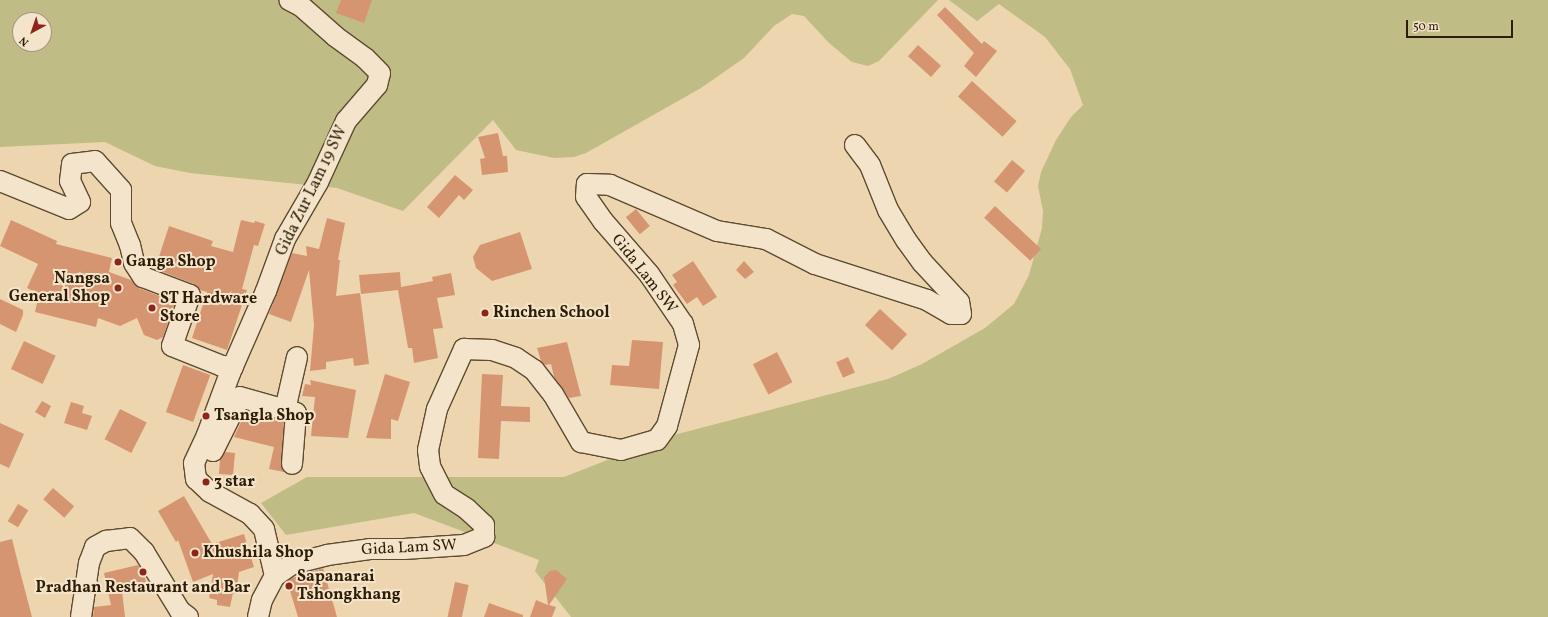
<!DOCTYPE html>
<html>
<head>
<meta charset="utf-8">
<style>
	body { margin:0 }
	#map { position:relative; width:1548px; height:617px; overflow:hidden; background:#edd6af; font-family:Vollkorn,serif }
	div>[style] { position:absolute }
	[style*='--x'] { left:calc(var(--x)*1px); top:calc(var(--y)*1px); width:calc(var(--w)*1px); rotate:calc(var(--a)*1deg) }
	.green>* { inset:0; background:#bfbc86 }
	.building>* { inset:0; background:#d59571; transform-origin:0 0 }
	.roads { filter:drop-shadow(1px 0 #5e4b2f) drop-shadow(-1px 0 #5e4b2f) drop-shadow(0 1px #5e4b2f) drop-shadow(0 -1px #5e4b2f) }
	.minor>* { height:20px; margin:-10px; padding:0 10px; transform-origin:10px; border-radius:10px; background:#f3e4cb }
	.dots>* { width:11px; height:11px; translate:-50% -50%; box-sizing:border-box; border:2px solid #f3e4cb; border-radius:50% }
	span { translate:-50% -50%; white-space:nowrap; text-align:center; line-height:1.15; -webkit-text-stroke:4px #f3e4cb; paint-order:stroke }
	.street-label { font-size:16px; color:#2e1d04 }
	.poi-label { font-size:16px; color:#2e1d04; font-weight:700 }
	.left { translate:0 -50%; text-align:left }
	.right { translate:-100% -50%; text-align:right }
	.north { position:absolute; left:12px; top:12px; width:40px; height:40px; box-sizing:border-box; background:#f3e4cb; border:1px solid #a4947b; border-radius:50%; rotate:220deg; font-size:11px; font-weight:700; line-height:16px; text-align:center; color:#2e1d04 }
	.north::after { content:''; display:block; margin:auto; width:14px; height:18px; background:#8f2418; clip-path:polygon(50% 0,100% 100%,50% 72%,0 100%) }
	.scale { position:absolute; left:1406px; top:20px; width:107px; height:18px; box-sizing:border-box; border:2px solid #2e1d04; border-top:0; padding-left:5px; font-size:12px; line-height:14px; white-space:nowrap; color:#2e1d04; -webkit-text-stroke:3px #f3e4cb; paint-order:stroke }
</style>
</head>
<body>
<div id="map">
	<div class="green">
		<i style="clip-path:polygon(evenodd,0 0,938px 0,879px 61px,868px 66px,852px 62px,829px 43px,804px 16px,792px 14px,774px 26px,744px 58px,701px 88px,586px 153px,574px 157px,554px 158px,516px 150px,493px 120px,403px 211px,337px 188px,190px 173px,155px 166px,105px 142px,0 147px,0 0,20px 20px,44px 20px,44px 44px,20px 44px,20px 20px)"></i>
		<i style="clip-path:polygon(949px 0,1548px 0,1548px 617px,571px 617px,535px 571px,539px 560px,414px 513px,286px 535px,261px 503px,307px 477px,564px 477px,666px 437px,888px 379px,922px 364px,985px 328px,1014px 304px,1029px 275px,1042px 228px,1043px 211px,1038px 186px,1041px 172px,1056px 140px,1071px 117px,1083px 105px,1070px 69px,1045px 37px,999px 4px,977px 21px)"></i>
	</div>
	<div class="building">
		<i style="clip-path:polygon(341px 0,372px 0,364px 23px,336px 13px)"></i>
		<i style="clip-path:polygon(945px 7px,982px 44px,984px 41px,997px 51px,976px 77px,964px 66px,974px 53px,937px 15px)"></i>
		<i style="left:918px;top:45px;width:31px;height:15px;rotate:42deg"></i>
		<i style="left:972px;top:81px;width:60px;height:21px;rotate:42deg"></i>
		<i style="clip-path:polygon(498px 133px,503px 156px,507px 156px,508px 172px,482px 175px,480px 159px,485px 158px,478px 137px)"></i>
		<i style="left:1012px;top:160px;width:17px;height:28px;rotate:40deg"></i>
		<i style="clip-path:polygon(455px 175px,473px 190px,464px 200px,459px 195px,439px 218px,427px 207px)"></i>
		<i style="left:995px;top:206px;width:63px;height:16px;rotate:43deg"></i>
		<i style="left:636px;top:209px;width:22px;height:13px;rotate:51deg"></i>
		<i style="clip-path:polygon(327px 218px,345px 223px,338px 260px,340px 260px,336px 296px,360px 293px,369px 364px,354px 366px,353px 358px,326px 362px,326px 369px,310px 371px,314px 325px,309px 270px,291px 322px,269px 314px,292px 253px,307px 256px,306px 246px,319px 249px)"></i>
		<i style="clip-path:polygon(11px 220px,57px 241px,56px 244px,112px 258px,109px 272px,131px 280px,139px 288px,175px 302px,163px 337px,157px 340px,144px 335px,137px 318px,120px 326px,98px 318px,96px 327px,35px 312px,39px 294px,27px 288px,38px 264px,0 246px)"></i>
		<i style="clip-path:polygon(241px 220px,254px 223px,255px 221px,265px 224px,258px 246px,254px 245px,242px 289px,247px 290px,227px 350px,192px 338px,207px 292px,200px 290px,194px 284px,155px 269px,169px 226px,213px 241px,211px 246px,233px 252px)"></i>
		<i style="clip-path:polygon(520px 232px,532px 269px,492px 281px,476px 268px,473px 257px,480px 245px)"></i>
		<i style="clip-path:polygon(693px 261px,717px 297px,703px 306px,697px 297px,687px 304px,673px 285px,677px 282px,672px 275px)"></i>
		<i style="clip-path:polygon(744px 261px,754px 272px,745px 279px,736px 270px)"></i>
		<i style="clip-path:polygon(400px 272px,401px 287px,433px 281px,432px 277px,451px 273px,455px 295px,437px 298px,443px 328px,433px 329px,438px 358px,414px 363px,412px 348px,408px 348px,398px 290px,361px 294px,359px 275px)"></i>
		<i style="clip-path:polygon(0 299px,23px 310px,23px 315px,16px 332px,0 324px)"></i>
		<i style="left:880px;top:309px;width:37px;height:22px;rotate:43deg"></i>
		<i style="clip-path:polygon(632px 340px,663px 342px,659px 389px,610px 385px,612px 365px,629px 366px)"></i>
		<i style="left:24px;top:341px;width:35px;height:31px;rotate:25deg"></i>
		<i style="clip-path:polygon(567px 342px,581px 396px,569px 398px,554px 377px,551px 364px,545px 365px,541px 361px,537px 348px)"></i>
		<i style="left:777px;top:352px;width:34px;height:27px;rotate:63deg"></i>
		<i style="left:848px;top:357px;width:17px;height:13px;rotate:66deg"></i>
		<i style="left:183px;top:365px;width:29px;height:50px;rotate:20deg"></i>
		<i style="clip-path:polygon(385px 374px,410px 382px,398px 421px,391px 419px,391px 439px,366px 438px)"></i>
		<i style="clip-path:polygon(482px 374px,503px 375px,501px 406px,530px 407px,530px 422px,501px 421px,499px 459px,478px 458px)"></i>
		<i style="clip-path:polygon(310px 380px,356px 390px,348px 438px,311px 436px,315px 397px,302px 396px,305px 384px,311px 385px)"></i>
		<i style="clip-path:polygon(42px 401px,51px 406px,45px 418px,35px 412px)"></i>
		<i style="clip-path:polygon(71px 402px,84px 406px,82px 413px,92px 416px,87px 430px,64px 423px)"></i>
		<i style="left:120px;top:409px;width:30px;height:34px;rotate:27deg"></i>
		<i style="clip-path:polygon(246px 411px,284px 421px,281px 463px,284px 472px,269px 469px,274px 447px,234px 437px)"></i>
		<i style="clip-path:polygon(0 423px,24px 434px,9px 468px,0 464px)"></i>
		<i style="clip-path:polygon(225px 452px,235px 453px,233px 475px,219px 474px,220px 460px)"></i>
		<i style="left:53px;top:488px;width:28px;height:15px;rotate:41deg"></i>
		<i style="clip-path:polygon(184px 496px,212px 544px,244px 534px,254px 567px,239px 572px,236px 594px,233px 593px,230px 607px,217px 605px,217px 600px,209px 598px,213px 574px,193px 582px,178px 540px,176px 542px,158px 511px)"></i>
		<i style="left:18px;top:504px;width:12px;height:20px;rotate:31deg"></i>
		<i style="clip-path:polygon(12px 539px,21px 575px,32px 617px,0 617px,0 542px)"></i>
		<i style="clip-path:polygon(138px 565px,144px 574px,146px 582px,122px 591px,125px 617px,93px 617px,94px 607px,111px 605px,104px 573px)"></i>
		<i style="clip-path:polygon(323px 568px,337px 617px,298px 617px,287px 581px,292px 578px)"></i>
		<i style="clip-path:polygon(556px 570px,567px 579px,549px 605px,556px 607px,552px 617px,530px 617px,536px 600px,548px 605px,544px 577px,550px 571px)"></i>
		<i style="left:455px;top:582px;width:14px;height:36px;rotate:12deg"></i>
		<i style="clip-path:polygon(489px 603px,523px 615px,523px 617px,484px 617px)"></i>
	</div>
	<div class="roads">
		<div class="minor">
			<i style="--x:0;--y:181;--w:74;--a:22.1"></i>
			<i style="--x:69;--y:209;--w:13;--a:-32"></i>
			<i style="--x:80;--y:202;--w:23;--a:-115"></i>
			<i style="--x:70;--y:181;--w:17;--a:-83"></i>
			<i style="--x:72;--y:164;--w:23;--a:-7"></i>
			<i style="--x:95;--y:161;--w:39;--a:48"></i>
			<i style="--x:121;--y:190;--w:33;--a:90"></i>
			<i style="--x:121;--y:223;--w:24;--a:68"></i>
			<i style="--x:130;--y:245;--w:18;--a:77"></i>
			<i style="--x:134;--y:263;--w:17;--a:57"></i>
			<i style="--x:143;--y:277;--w:50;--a:21"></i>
			<i style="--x:190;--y:295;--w:54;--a:109.4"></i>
			<i style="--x:172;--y:346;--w:54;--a:21.8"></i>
			<i style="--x:222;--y:366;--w:11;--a:5"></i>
			<i style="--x:285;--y:410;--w:54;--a:-77.2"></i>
			<i style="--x:213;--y:451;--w:60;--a:-63.4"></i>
			<i style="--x:240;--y:397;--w:58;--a:15.9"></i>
			<i style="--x:296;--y:413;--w:51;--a:94.5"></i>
			<i style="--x:275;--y:576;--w:48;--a:-103.2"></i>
			<i style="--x:264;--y:529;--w:21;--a:-133"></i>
			<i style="--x:250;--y:514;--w:46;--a:-151.2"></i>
			<i style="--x:210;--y:492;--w:19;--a:-137"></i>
			<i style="--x:196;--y:479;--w:16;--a:-97"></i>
			<i style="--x:194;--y:463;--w:31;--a:-65"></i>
			<i style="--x:207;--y:435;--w:66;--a:-69.6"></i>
			<i style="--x:230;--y:373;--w:90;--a:-66.3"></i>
			<i style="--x:266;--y:291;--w:55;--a:-69.9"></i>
			<i style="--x:285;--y:239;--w:66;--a:-59.9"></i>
			<i style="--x:318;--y:182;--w:67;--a:-65.3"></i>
			<i style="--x:346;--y:121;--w:48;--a:-49.3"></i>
			<i style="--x:377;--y:85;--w:12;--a:-76"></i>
			<i style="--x:380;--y:73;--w:21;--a:-135"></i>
			<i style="--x:365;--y:58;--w:37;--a:-144"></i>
			<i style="--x:335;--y:36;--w:45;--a:-138.6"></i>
			<i style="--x:301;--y:6;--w:13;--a:-153"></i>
			<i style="--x:81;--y:617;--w:55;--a:-81.6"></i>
			<i style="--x:89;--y:563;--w:17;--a:-69"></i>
			<i style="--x:95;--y:547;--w:13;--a:-29"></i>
			<i style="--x:106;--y:541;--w:24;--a:-7"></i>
			<i style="--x:130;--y:538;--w:20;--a:45"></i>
			<i style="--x:144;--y:552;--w:69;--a:58.6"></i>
			<i style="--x:180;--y:611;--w:10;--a:37"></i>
			<i style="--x:258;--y:617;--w:17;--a:-77"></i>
			<i style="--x:262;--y:600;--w:27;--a:-62"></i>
			<i style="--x:275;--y:576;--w:21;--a:-35"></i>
			<i style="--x:292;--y:564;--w:36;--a:-14"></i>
			<i style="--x:327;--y:555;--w:43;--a:-7.9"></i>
			<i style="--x:370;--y:549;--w:34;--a:0"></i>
			<i style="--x:404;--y:549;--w:60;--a:-3.8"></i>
			<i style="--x:464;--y:545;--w:22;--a:-22"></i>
			<i style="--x:484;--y:537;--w:12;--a:-90"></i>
			<i style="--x:484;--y:525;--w:23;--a:-137"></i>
			<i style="--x:467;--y:509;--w:27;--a:-147"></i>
			<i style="--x:444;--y:494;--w:31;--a:-117"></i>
			<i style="--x:430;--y:466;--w:16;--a:-97"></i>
			<i style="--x:428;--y:450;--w:42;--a:-77.6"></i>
			<i style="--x:437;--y:409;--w:66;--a:-65.8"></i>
			<i style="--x:464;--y:349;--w:28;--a:2"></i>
			<i style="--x:492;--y:350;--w:25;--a:18"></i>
			<i style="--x:516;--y:358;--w:22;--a:34"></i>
			<i style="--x:534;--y:370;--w:31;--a:52"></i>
			<i style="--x:553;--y:394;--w:56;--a:59.7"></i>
			<i style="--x:581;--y:442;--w:41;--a:11.3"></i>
			<i style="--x:621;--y:450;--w:37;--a:-16"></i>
			<i style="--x:657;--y:440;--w:17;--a:-54"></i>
			<i style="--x:667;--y:426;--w:84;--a:-74.8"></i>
			<i style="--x:689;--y:345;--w:22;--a:-106"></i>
			<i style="--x:683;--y:324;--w:60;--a:-124.2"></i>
			<i style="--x:649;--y:274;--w:70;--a:-131"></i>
			<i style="--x:603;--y:221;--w:29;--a:-125"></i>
			<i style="--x:586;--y:197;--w:13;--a:-86"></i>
			<i style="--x:587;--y:184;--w:23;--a:2"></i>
			<i style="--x:610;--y:185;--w:116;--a:23.3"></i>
			<i style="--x:717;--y:231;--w:50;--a:9.3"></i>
			<i style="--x:766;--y:239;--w:55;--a:27"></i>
			<i style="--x:815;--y:264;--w:118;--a:17.8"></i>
			<i style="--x:927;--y:300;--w:28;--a:30"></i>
			<i style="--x:951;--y:314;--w:10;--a:0"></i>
			<i style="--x:961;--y:314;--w:12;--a:-99"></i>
			<i style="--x:959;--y:302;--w:54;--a:-132.8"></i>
			<i style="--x:922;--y:262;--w:27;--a:-126"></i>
			<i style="--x:906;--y:240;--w:35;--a:-121"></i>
			<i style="--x:888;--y:210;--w:48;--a:-111.8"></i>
			<i style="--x:870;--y:165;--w:25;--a:-127"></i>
		</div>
	</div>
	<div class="dots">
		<i style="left:118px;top:262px;background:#8f2418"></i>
		<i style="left:118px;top:288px;background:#8f2418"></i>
		<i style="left:152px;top:308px;background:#8f2418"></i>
		<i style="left:485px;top:313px;background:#8f2418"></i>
		<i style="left:206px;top:416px;background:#8f2418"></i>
		<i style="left:206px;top:482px;background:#8f2418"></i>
		<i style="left:195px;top:553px;background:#8f2418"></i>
		<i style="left:143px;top:572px;background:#8f2418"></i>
		<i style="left:289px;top:586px;background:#8f2418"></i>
	</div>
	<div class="street-label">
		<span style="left:312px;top:191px;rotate:-64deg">Gida Zur Lam 19 SW</span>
		<span style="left:644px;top:274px;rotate:52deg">Gida Lam SW</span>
		<span style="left:409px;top:548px;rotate:-3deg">Gida Lam SW</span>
	</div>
	<div class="poi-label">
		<span class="left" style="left:126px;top:262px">Ganga Shop</span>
		<span class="right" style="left:110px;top:288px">Nangsa<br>General Shop</span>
		<span class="left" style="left:160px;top:308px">ST Hardware<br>Store</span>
		<span class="left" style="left:493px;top:313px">Rinchen School</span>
		<span class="left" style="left:214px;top:416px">Tsangla Shop</span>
		<span class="left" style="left:214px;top:482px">3 star</span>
		<span class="left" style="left:203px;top:553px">Khushila Shop</span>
		<span class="left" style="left:297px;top:586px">Sapanarai<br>Tshongkhang</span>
		<span style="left:143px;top:588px">Pradhan Restaurant and Bar</span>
	</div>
	<div class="north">N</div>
	<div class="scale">50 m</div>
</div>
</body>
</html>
